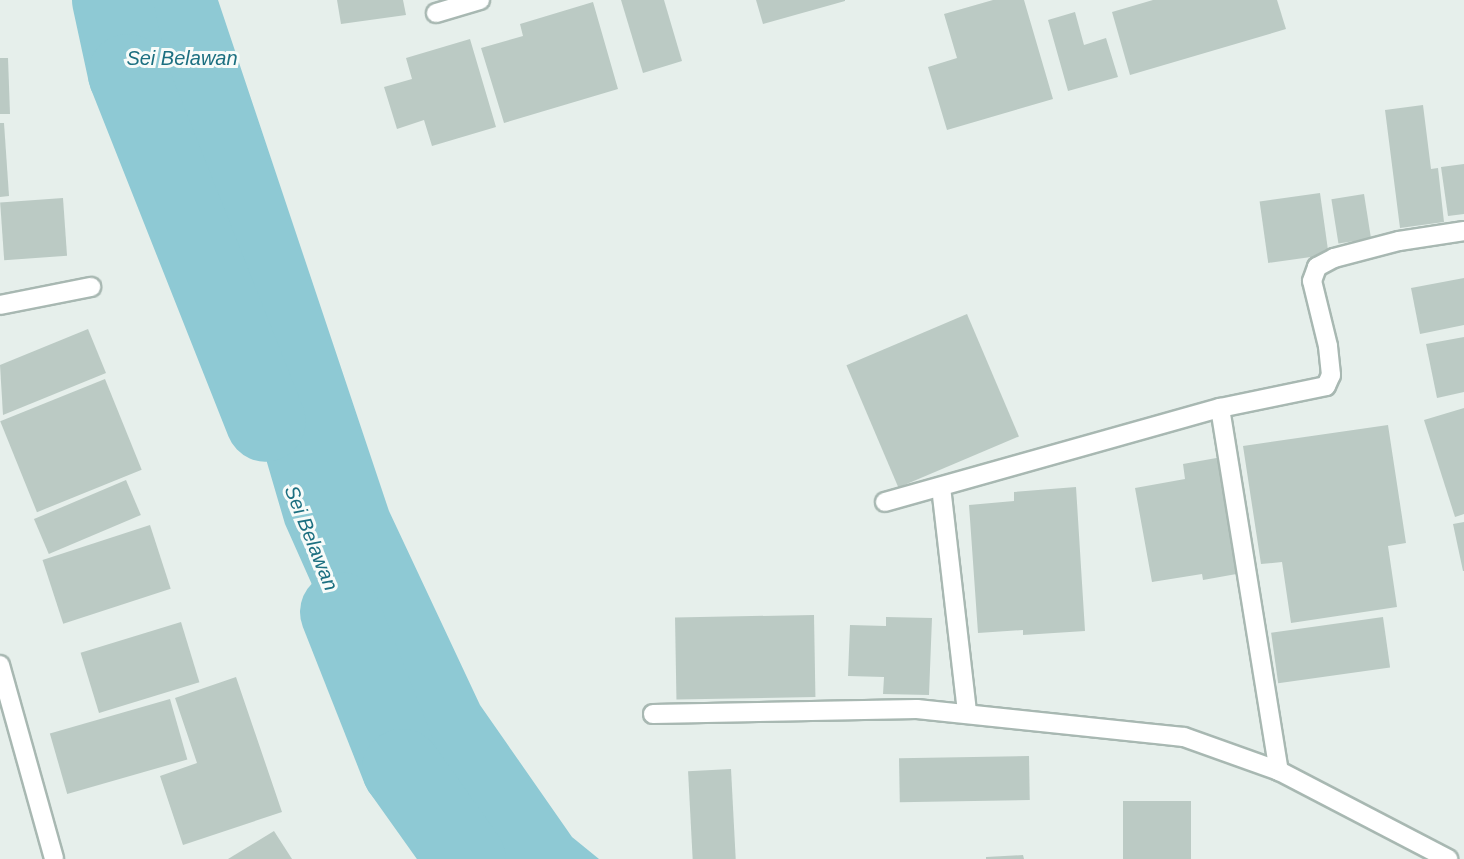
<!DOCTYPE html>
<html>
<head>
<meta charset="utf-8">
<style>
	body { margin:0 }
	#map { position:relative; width:1464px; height:859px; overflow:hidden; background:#e6efeb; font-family:Arial,sans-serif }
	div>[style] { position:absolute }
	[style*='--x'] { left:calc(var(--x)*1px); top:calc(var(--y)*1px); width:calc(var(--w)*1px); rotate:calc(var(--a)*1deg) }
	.water>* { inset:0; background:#8ec9d4 }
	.river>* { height:80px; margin:-40px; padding:0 40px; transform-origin:40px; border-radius:40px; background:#8ec9d4 }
	.building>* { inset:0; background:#bbcac4; transform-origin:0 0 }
	.roads { filter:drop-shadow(2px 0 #a8b8b2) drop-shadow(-2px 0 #a8b8b2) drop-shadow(0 2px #a8b8b2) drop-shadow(0 -2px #a8b8b2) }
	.minor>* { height:18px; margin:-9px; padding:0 9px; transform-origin:9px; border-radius:9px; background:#fff }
	.tertiary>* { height:18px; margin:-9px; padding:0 9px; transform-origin:9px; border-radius:9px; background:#fff }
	span { translate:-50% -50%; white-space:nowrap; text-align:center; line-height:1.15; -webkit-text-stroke:6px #f7fbf9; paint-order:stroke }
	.water-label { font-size:20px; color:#1c6f80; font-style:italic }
</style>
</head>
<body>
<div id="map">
	<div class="water">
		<i style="clip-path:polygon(105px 0,218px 0,389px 511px,480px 705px,572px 837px,599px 859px,474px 859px,346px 661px,285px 524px,218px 295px,184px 203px,122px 56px)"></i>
	</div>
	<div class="river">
		<i style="--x:112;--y:0;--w:76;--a:77.8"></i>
		<i style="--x:128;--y:74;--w:374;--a:68.4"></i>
		<i style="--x:340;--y:612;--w:169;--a:68.5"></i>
		<i style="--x:402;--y:769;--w:110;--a:54.6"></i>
	</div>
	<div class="building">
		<i style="clip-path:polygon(337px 0,403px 0,406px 15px,341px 24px)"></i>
		<i style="clip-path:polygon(621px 0,664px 0,682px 61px,643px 73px)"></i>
		<i style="clip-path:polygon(756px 0,845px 0,845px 1px,763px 24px)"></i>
		<i style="clip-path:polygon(993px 0,1024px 0,1053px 99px,947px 130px,928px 67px,957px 58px,944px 14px)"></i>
		<i style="clip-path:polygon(1153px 0,1277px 0,1286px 29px,1130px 75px,1112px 12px)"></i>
		<i style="clip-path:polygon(593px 2px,618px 89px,504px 123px,481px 48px,523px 36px,520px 24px)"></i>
		<i style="clip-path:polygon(1075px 12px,1084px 45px,1106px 38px,1118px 77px,1068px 91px,1048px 20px)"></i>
		<i style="clip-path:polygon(470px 39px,496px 127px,432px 146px,424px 120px,397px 129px,384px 87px,412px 79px,406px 58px)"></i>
		<i style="clip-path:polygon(0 58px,8px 58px,10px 114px,0 114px)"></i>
		<i style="clip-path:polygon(1423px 105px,1431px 169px,1438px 168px,1444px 222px,1400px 228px,1385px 110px)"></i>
		<i style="clip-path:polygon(0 123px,4px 123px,9px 196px,0 197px)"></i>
		<i style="clip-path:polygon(1464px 164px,1464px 214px,1448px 216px,1441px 167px)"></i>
		<i style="left:1320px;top:193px;width:62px;height:61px;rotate:82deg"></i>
		<i style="left:1364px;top:194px;width:45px;height:33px;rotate:81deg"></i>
		<i style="left:63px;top:198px;width:58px;height:63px;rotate:86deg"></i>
		<i style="clip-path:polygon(1464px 278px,1464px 325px,1420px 334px,1411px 288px)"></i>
		<i style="left:967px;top:314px;width:133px;height:131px;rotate:67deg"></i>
		<i style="clip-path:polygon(88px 329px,106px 373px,3px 415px,0 365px)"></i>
		<i style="clip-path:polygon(1464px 337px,1464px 392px,1437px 398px,1426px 344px)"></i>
		<i style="left:105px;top:379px;width:98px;height:113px;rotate:68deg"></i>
		<i style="clip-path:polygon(1464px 408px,1464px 514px,1455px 517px,1424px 420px)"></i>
		<i style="clip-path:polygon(1388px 425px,1406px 543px,1388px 546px,1397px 607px,1291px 623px,1282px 562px,1261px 564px,1243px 446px)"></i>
		<i style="clip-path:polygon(1222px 457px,1242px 573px,1203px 580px,1202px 574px,1152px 582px,1135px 488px,1185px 479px,1183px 464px)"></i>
		<i style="left:126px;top:480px;width:38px;height:100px;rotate:67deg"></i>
		<i style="clip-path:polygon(1076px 487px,1085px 631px,1023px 635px,1023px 630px,978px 633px,969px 505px,1014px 501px,1014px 492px)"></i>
		<i style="clip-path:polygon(1464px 522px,1464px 571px,1463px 571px,1453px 524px)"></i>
		<i style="left:150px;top:525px;width:67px;height:113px;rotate:72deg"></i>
		<i style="left:814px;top:615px;width:82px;height:139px;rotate:89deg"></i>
		<i style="clip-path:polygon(886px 617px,932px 618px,929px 695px,883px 694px,884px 677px,848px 676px,850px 625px,886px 626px)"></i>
		<i style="left:1383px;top:617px;width:51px;height:113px;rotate:82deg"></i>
		<i style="left:181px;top:622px;width:63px;height:105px;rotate:73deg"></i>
		<i style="clip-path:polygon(236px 677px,282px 812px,183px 845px,160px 776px,197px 763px,175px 698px)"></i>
		<i style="left:170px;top:699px;width:63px;height:125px;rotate:74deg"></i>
		<i style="left:1029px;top:756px;width:44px;height:130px;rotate:89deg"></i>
		<i style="left:731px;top:769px;width:90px;height:43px;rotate:87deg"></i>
		<i style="left:1123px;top:801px;width:68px;height:58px"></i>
		<i style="clip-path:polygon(274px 831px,292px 859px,228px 859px)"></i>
		<i style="clip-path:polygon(1023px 855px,1024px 859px,986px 859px,986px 857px)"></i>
	</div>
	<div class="roads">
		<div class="minor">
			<i style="--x:436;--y:13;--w:46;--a:-16.5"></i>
			<i style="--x:0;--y:305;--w:93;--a:-11.2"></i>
			<i style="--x:1220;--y:408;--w:368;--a:80.8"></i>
			<i style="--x:941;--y:487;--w:227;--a:83.4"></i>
			<i style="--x:885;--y:502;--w:348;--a:-15.7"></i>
			<i style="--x:1220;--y:408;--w:108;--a:-11.7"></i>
			<i style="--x:1326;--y:386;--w:12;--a:-66"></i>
			<i style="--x:1331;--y:375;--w:29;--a:-96"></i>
			<i style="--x:1328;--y:346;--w:67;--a:-103.8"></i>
			<i style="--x:1312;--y:281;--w:15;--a:-70"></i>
			<i style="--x:1317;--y:267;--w:19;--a:-28"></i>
			<i style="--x:1334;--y:258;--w:67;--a:-14.7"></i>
			<i style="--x:1399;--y:241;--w:66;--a:-8.7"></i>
			<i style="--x:653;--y:714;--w:264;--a:-1.1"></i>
			<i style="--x:917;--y:709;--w:268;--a:6"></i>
			<i style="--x:1184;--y:737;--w:101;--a:19.7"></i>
			<i style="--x:1279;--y:771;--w:191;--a:27.5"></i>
		</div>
		<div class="tertiary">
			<i style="--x:0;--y:665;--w:201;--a:74.4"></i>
		</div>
	</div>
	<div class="water-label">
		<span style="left:182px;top:58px">Sei Belawan</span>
		<span style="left:311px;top:538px;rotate:68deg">Sei Belawan</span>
	</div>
</div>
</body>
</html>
